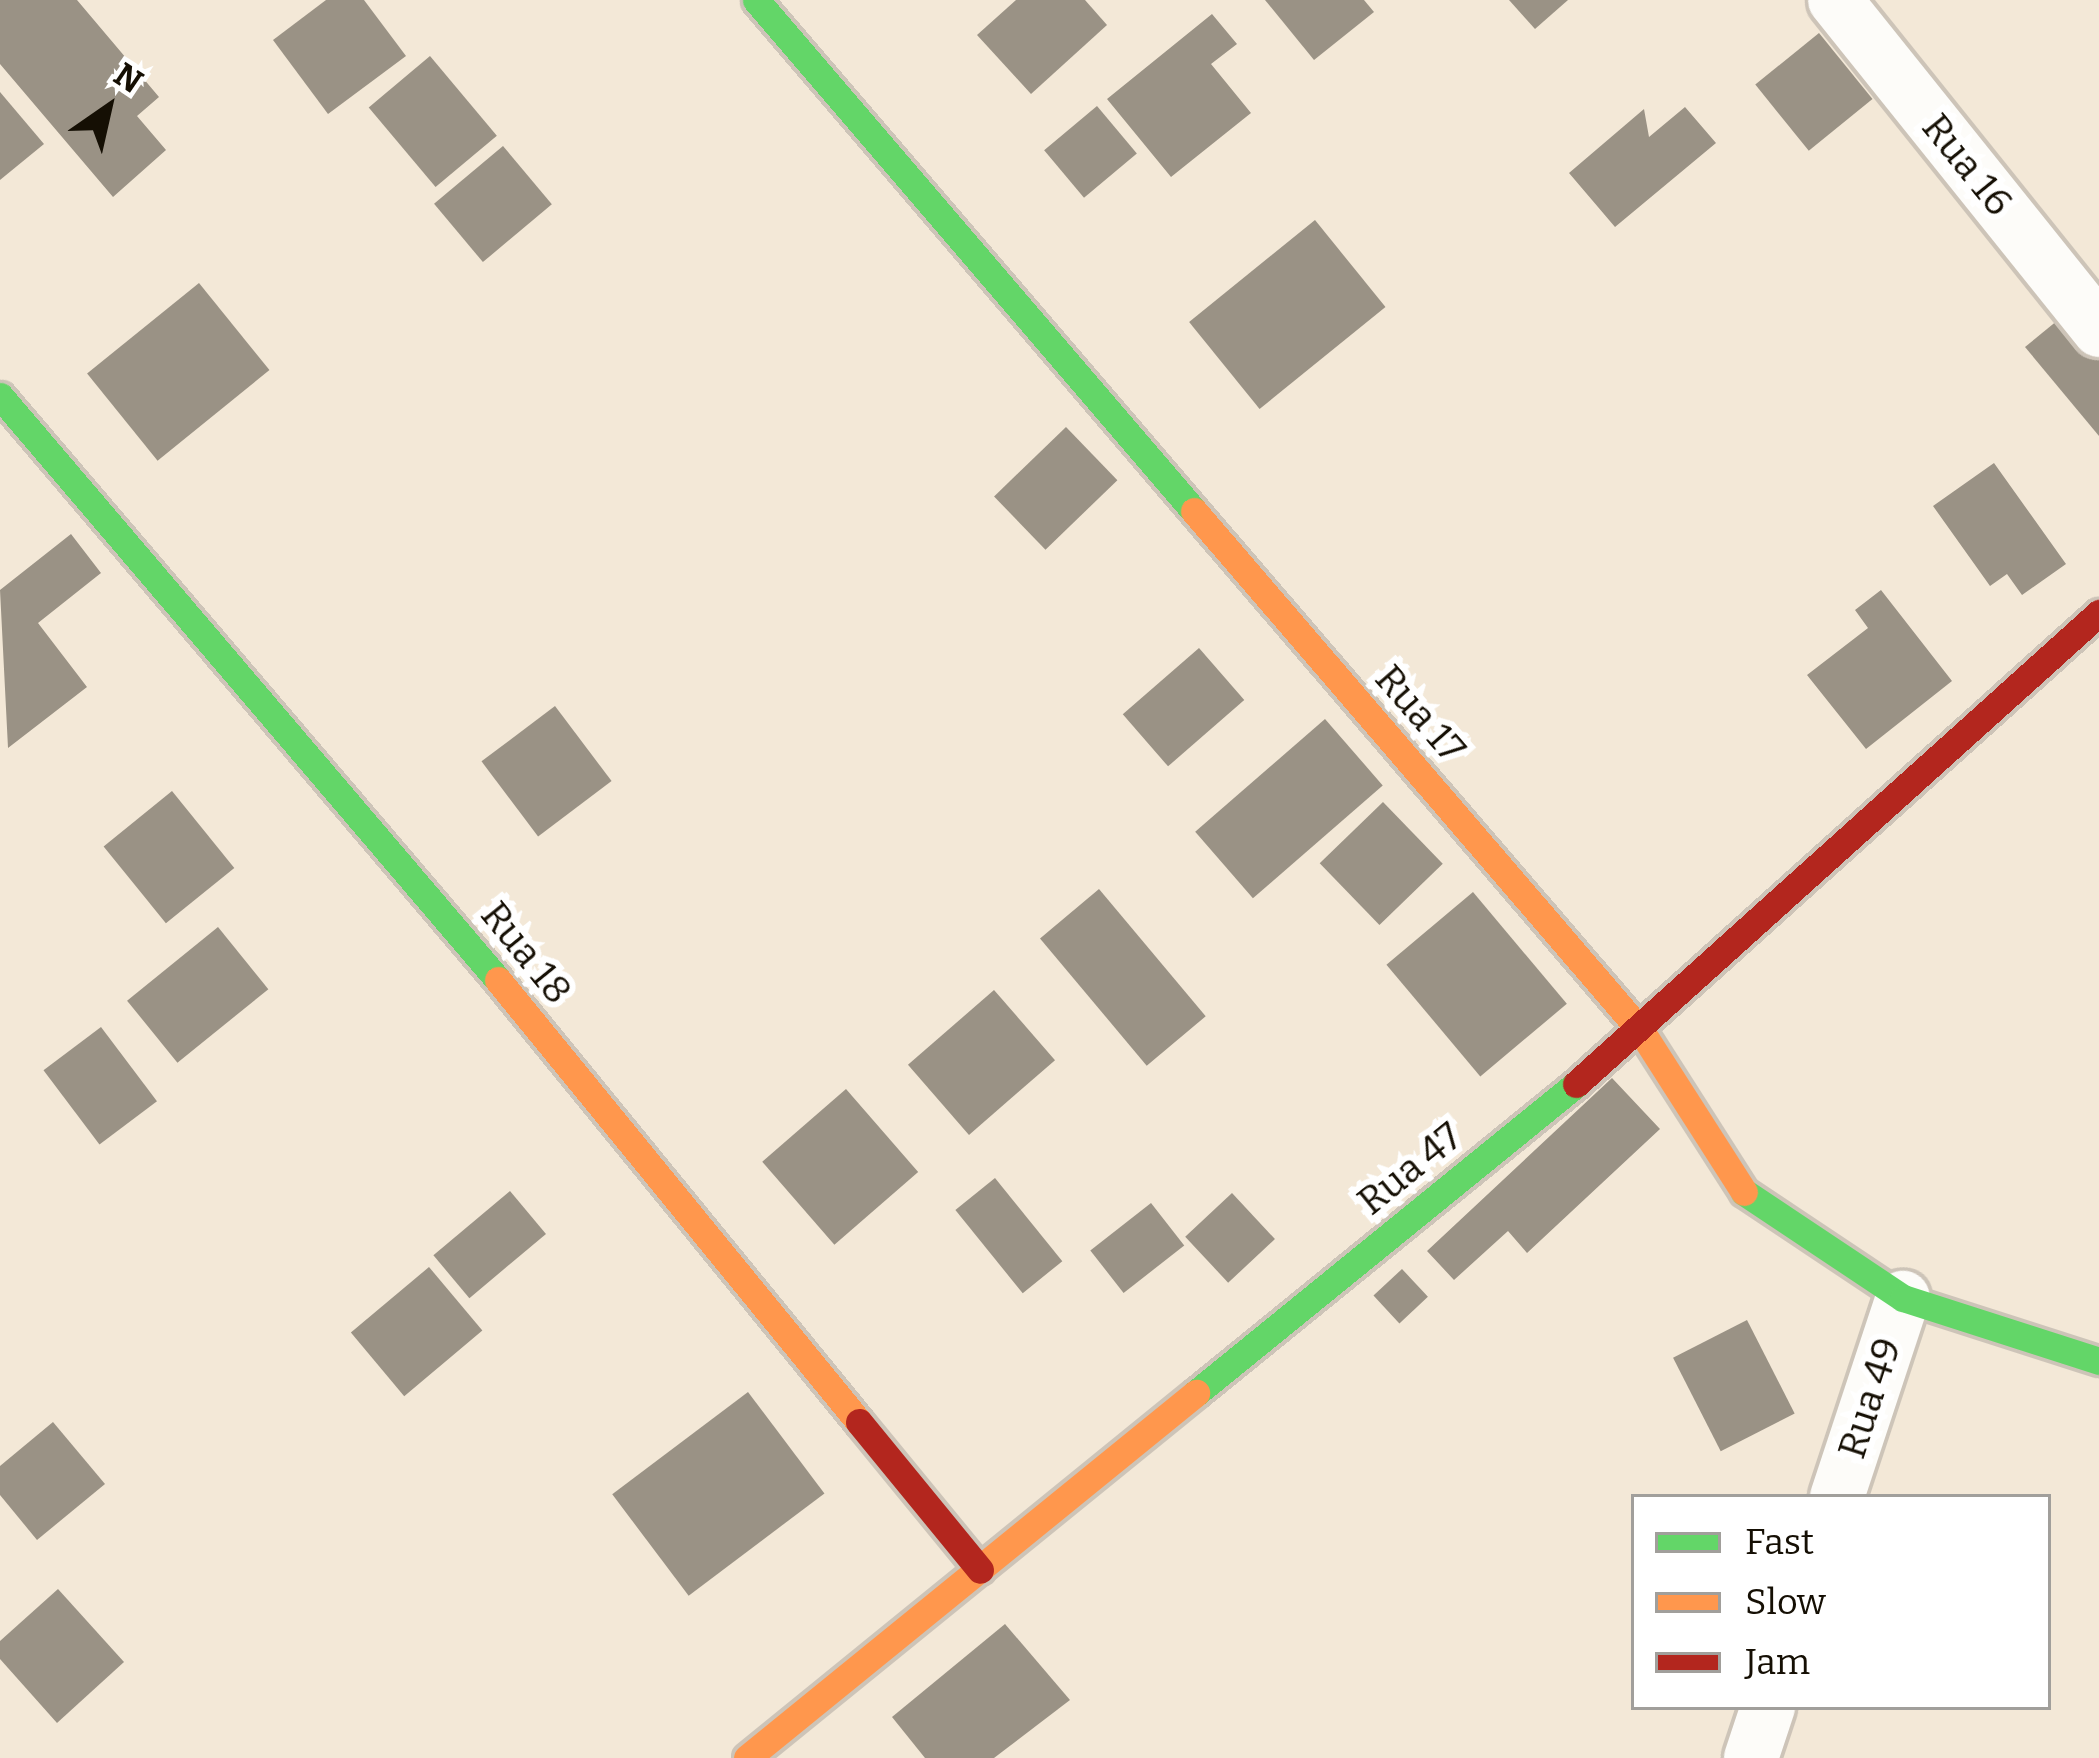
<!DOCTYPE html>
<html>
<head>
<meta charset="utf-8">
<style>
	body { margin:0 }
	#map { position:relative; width:2099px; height:1758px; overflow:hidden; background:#f3e8d7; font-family:Bitter,serif }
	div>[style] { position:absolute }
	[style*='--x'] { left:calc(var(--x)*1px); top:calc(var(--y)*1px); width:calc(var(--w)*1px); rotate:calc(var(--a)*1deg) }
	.building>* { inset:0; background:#9a9285; transform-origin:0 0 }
	.roads { filter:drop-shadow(3px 0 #cdc4b8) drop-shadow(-3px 0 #cdc4b8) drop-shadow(0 3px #cdc4b8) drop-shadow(0 -3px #cdc4b8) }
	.street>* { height:54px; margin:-27px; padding:0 27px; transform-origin:27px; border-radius:27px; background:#fdfcf9 }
	.fast>* { height:27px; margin:-13.5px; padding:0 13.5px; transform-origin:13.5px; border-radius:13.5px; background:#63d668 }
	.slow>* { height:27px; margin:-13.5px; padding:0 13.5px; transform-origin:13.5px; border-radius:13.5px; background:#ff974d }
	.jam>* { height:27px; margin:-13.5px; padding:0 13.5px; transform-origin:13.5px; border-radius:13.5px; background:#b3261e }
	span { translate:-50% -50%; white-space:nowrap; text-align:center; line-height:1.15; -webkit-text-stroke:12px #fff; paint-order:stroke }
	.street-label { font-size:39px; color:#150f04 }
	.legend { position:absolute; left:1631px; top:1494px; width:420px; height:216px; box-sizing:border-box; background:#fff; border:3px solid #a19f9b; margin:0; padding:15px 21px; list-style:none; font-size:36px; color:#150f04 }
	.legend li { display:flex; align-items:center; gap:24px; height:60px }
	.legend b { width:60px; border:3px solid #a19f9b }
	.north { position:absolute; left:48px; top:48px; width:120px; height:120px; -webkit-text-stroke:9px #fff; paint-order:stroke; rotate:34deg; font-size:33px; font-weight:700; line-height:48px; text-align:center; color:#150f04 }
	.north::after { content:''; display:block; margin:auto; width:42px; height:54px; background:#150f04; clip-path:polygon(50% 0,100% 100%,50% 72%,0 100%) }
</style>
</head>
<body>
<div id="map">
	<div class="building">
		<i style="clip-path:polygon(0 0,77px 0,159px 97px,137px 116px,166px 150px,113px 197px,0 64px)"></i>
		<i style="clip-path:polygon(326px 0,364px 0,406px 56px,328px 114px,273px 40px)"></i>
		<i style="clip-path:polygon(1016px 0,1085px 0,1107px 25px,1031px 94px,977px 35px)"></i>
		<i style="clip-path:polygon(1265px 0,1364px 0,1374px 12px,1314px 60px)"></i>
		<i style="clip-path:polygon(1509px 0,1568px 0,1535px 29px)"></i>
		<i style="clip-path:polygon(1212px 14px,1237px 44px,1211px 64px,1251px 113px,1171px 177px,1107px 99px)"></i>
		<i style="left:1819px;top:33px;width:85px;height:82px;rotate:51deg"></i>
		<i style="left:430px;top:56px;width:104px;height:80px;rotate:50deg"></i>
		<i style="clip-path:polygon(0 92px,44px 144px,0 180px)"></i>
		<i style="left:1097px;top:106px;width:62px;height:69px;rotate:50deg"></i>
		<i style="clip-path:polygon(1685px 107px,1716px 143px,1615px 227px,1569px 173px,1644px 109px,1649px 137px)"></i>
		<i style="left:503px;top:146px;width:76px;height:90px;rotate:50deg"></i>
		<i style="left:1315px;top:220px;width:112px;height:162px;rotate:51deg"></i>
		<i style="left:199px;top:283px;width:112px;height:144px;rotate:51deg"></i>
		<i style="clip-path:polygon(2069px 311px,2099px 347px,2099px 436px,2025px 347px)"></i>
		<i style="left:1066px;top:427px;width:74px;height:100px;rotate:46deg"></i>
		<i style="clip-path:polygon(1994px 463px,2066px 564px,2022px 595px,2007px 574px,1990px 586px,1933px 506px)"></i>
		<i style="clip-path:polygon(71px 534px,101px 573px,38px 623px,87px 687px,8px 748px,0 590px)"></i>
		<i style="clip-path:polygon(1881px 590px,1952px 681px,1866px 749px,1807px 675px,1868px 628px,1855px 610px)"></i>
		<i style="left:1199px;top:648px;width:69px;height:101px;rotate:49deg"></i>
		<i style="left:555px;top:706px;width:94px;height:92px;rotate:53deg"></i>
		<i style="left:1325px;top:719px;width:88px;height:172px;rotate:49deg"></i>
		<i style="left:172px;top:791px;width:99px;height:88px;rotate:51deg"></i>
		<i style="left:1383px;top:802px;width:86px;height:88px;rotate:46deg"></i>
		<i style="left:1099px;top:889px;width:166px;height:77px;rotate:50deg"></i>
		<i style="left:1473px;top:892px;width:146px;height:113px;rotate:50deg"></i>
		<i style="left:218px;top:927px;width:80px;height:117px;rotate:51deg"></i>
		<i style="left:994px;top:990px;width:93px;height:114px;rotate:49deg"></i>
		<i style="left:101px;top:1027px;width:93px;height:72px;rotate:53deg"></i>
		<i style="clip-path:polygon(1612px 1078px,1660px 1129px,1527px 1253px,1508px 1231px,1454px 1280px,1427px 1251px)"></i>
		<i style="left:846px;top:1089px;width:110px;height:111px;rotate:49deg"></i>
		<i style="left:995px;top:1178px;width:107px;height:51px;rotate:51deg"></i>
		<i style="left:510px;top:1191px;width:56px;height:100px;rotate:50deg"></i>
		<i style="left:1232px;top:1193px;width:63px;height:64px;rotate:47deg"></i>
		<i style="left:1151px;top:1203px;width:54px;height:77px;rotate:52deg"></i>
		<i style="left:429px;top:1267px;width:83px;height:102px;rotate:50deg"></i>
		<i style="left:1402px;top:1269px;width:38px;height:39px;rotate:47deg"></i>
		<i style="left:1747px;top:1320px;width:105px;height:83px;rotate:63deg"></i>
		<i style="left:748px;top:1392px;width:127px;height:170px;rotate:53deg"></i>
		<i style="clip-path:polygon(53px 1422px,105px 1484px,37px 1540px,0 1495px,0 1466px)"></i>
		<i style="clip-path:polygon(58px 1589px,124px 1662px,57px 1723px,0 1659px,0 1641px)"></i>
		<i style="clip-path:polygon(1005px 1624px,1070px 1700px,994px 1758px,925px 1758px,892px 1717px)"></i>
	</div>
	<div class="roads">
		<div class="street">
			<i style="--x:1835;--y:0;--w:423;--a:51.3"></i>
			<i style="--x:1837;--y:1497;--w:210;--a:-71.7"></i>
			<i style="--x:1751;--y:1758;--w:54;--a:-71.6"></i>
		</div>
		<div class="fast">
			<i style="--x:756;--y:0;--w:673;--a:49.4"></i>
			<i style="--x:0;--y:396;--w:768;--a:49.54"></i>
			<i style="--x:1744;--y:1192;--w:191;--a:33.7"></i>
			<i style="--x:1903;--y:1298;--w:206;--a:17.8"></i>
			<i style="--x:1196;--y:1393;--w:490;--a:-39.1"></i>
		</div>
		<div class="slow">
			<i style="--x:1194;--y:511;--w:686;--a:49.32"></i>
			<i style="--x:1641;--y:1031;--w:191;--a:57.4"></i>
			<i style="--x:498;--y:980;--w:571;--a:50.76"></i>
			<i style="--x:747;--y:1758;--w:579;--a:-39.11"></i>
		</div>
		<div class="jam">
			<i style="--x:1576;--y:1084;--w:704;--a:-42.01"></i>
			<i style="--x:859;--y:1422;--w:191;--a:50.7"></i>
		</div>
	</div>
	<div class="street-label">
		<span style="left:1967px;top:165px;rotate:51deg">Rua 16</span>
		<span style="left:1420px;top:714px;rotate:49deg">Rua 17</span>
		<span style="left:526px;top:953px;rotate:51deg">Rua 18</span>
		<span style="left:1410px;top:1169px;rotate:-39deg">Rua 47</span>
		<span style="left:1870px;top:1398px;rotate:-72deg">Rua 49</span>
	</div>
	<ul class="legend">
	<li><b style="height:15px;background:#63d668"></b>Fast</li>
	<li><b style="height:15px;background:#ff974d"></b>Slow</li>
	<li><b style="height:15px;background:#b3261e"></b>Jam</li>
	</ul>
	<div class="north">N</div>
</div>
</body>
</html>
